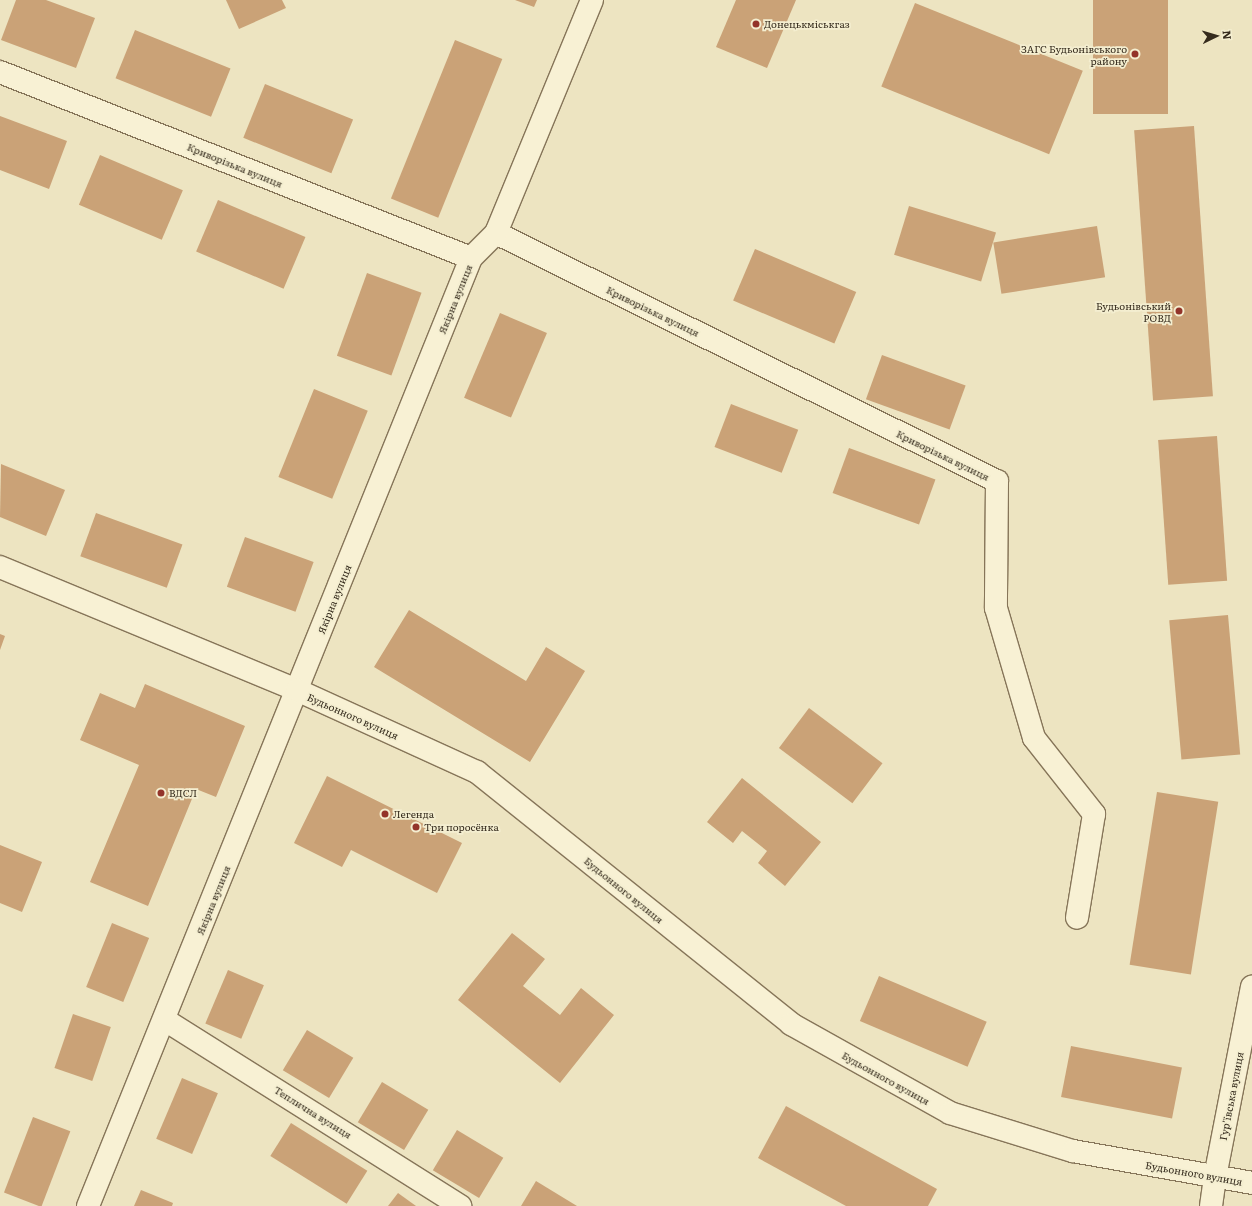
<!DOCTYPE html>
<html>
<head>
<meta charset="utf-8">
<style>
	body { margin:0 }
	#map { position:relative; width:1252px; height:1206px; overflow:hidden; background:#ede4c1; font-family:Literata,serif }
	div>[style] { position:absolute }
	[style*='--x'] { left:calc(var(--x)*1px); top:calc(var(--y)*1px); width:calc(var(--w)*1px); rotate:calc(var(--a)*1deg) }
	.building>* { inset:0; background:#caa277; transform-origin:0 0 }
	.roads { filter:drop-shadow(1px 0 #867559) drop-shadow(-1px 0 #867559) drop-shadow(0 1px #867559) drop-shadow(0 -1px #867559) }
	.street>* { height:22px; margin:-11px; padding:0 11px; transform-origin:11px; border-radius:11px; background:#f8f1d4 }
	.secondary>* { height:22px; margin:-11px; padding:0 11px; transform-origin:11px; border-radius:11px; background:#f8f1d4 }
	.dots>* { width:11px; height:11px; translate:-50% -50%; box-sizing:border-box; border:2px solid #f4eed0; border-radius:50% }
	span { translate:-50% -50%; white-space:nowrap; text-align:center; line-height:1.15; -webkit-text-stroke:3.5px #f4eed0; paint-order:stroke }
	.poi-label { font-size:10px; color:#352b1d }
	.left { translate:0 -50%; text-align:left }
	.right { translate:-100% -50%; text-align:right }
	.street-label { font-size:10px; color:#352b1d }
	.north { position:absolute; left:1196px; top:16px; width:40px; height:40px; -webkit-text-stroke:3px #f4eed0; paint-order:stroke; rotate:85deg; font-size:11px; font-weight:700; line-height:16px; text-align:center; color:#352b1d }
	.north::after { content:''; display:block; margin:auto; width:14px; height:18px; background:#352b1d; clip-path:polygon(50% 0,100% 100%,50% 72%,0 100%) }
</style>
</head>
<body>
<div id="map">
	<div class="building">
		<i style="clip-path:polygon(16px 0,46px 0,95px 18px,76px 68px,1px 40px)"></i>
		<i style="clip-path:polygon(226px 0,282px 0,286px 8px,239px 29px)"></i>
		<i style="clip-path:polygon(515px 0,537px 0,534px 7px)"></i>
		<i style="clip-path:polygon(736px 0,796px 0,767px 68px,716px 47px)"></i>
		<i style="left:1093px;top:0;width:75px;height:114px"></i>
		<i style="left:915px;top:3px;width:181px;height:90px;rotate:22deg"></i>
		<i style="left:135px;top:30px;width:103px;height:52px;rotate:22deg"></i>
		<i style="left:455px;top:40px;width:51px;height:171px;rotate:22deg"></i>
		<i style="left:265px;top:84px;width:95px;height:58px;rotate:22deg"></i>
		<i style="clip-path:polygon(0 116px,67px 141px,49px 189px,0 170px)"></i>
		<i style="left:1194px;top:126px;width:271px;height:60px;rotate:86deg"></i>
		<i style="left:100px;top:155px;width:90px;height:54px;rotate:23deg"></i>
		<i style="left:218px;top:200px;width:95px;height:56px;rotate:23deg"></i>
		<i style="left:909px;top:206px;width:91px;height:51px;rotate:17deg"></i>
		<i style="left:1097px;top:226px;width:52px;height:105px;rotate:81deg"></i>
		<i style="left:755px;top:249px;width:110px;height:56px;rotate:23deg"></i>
		<i style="left:367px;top:273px;width:58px;height:88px;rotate:20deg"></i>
		<i style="left:500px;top:313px;width:51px;height:92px;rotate:23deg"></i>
		<i style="left:882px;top:355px;width:89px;height:47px;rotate:20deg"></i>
		<i style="left:314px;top:389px;width:58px;height:95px;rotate:22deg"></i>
		<i style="left:731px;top:404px;width:72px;height:46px;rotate:21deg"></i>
		<i style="left:1217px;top:436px;width:145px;height:59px;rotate:86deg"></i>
		<i style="left:849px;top:448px;width:92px;height:48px;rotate:20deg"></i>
		<i style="clip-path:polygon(1px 464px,65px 490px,46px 536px,0 517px)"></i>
		<i style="left:96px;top:513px;width:92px;height:46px;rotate:20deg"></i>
		<i style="left:245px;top:537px;width:73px;height:53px;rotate:20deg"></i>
		<i style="clip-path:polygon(409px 610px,526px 681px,546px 647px,585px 671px,530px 762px,374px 667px)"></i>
		<i style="left:1228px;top:615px;width:140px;height:59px;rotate:85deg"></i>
		<i style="clip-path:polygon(0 634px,5px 636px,0 650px)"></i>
		<i style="clip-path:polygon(145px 684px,245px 726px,216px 797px,196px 789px,148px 906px,90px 882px,139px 765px,80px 740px,100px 693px,135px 708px)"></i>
		<i style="left:809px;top:708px;width:92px;height:50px;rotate:37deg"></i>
		<i style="clip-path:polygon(327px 776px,462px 843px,437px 893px,351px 850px,342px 867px,294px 843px)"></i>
		<i style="clip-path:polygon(742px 778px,821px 842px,785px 886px,758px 863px,767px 851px,742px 831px,733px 843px,707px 822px)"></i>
		<i style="left:1157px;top:792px;width:62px;height:175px;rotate:9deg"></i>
		<i style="clip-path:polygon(0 845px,42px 862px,22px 912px,0 903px)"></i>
		<i style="left:112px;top:923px;width:40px;height:69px;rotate:22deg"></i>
		<i style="clip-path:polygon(512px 933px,545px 959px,523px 986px,560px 1015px,581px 988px,614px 1015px,560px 1083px,458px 1000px)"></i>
		<i style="left:228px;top:970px;width:39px;height:58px;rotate:23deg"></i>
		<i style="left:879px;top:976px;width:117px;height:49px;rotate:23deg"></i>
		<i style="left:73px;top:1014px;width:40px;height:57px;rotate:19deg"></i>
		<i style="left:307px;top:1030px;width:54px;height:47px;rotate:31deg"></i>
		<i style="left:1071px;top:1046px;width:113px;height:52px;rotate:11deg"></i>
		<i style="left:182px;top:1078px;width:39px;height:66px;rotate:23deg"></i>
		<i style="left:382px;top:1082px;width:54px;height:47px;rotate:31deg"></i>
		<i style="clip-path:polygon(786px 1106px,937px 1189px,928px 1206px,846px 1206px,758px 1158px)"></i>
		<i style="left:33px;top:1117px;width:40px;height:81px;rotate:21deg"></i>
		<i style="left:291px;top:1123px;width:90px;height:39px;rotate:32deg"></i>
		<i style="left:457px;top:1130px;width:54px;height:47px;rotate:31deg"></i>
		<i style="clip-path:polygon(536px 1181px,577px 1206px,521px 1206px)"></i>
		<i style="clip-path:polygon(141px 1190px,173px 1203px,172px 1206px,134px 1206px)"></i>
		<i style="clip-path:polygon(398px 1193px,416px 1206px,388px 1206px)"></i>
	</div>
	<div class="roads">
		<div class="street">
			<i style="--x:0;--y:72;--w:506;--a:21.55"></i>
			<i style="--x:496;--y:233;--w:559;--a:26.34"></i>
			<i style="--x:997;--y:481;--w:127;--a:90.5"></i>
			<i style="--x:996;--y:608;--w:135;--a:73.7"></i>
			<i style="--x:1034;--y:738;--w:97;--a:51.7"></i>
			<i style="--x:1094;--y:814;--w:105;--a:99.3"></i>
			<i style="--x:165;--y:1020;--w:349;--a:32.2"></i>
			<i style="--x:88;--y:1206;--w:1022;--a:-68"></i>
			<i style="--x:471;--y:258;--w:35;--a:-45"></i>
			<i style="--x:496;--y:233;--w:252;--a:-67.6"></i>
			<i style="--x:1211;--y:1206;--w:29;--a:-82"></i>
			<i style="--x:1215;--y:1177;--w:194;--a:-79"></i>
		</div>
		<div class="secondary">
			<i style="--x:0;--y:567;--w:321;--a:22.5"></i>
			<i style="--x:297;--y:690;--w:198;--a:24.5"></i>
			<i style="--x:477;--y:772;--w:403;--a:38.7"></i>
			<i style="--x:791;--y:1024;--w:182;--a:29.2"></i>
			<i style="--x:950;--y:1113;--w:129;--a:17.2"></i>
			<i style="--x:1073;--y:1151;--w:182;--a:10.1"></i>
		</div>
	</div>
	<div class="dots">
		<i style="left:756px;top:24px;background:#93342a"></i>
		<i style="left:1135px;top:54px;background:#93342a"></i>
		<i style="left:1179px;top:311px;background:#93342a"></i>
		<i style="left:161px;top:793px;background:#93342a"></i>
		<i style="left:385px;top:814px;background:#93342a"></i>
		<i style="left:416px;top:827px;background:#93342a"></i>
	</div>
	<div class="poi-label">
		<span class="left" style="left:764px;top:24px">Донецькміськгаз</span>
		<span class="right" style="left:1127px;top:54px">ЗАГС Будьонівського<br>району</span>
		<span class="right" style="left:1171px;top:311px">Будьонівський<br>РОВД</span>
		<span class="left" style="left:169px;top:793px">ВДСЛ</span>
		<span class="left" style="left:393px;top:814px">Легенда</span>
		<span class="left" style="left:424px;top:827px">Три поросёнка</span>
	</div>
	<div class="street-label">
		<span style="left:235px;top:165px;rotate:22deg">Криворізька вулиця</span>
		<span style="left:455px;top:299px;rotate:-68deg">Якірна вулиця</span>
		<span style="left:653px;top:311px;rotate:26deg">Криворізька вулиця</span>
		<span style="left:943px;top:455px;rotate:26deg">Криворізька вулиця</span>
		<span style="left:334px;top:599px;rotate:-68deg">Якірна вулиця</span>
		<span style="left:353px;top:716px;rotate:24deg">Будьонного вулиця</span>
		<span style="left:624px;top:890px;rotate:39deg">Будьонного вулиця</span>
		<span style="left:213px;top:900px;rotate:-68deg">Якірна вулиця</span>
		<span style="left:886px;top:1078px;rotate:29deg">Будьонного вулиця</span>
		<span style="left:1231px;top:1096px;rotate:-79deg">Гур’ївська вулиця</span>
		<span style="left:313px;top:1112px;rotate:32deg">Теплична вулиця</span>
		<span style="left:1194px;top:1173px;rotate:10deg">Будьонного вулиця</span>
	</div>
	<div class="north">N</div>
</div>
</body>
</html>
